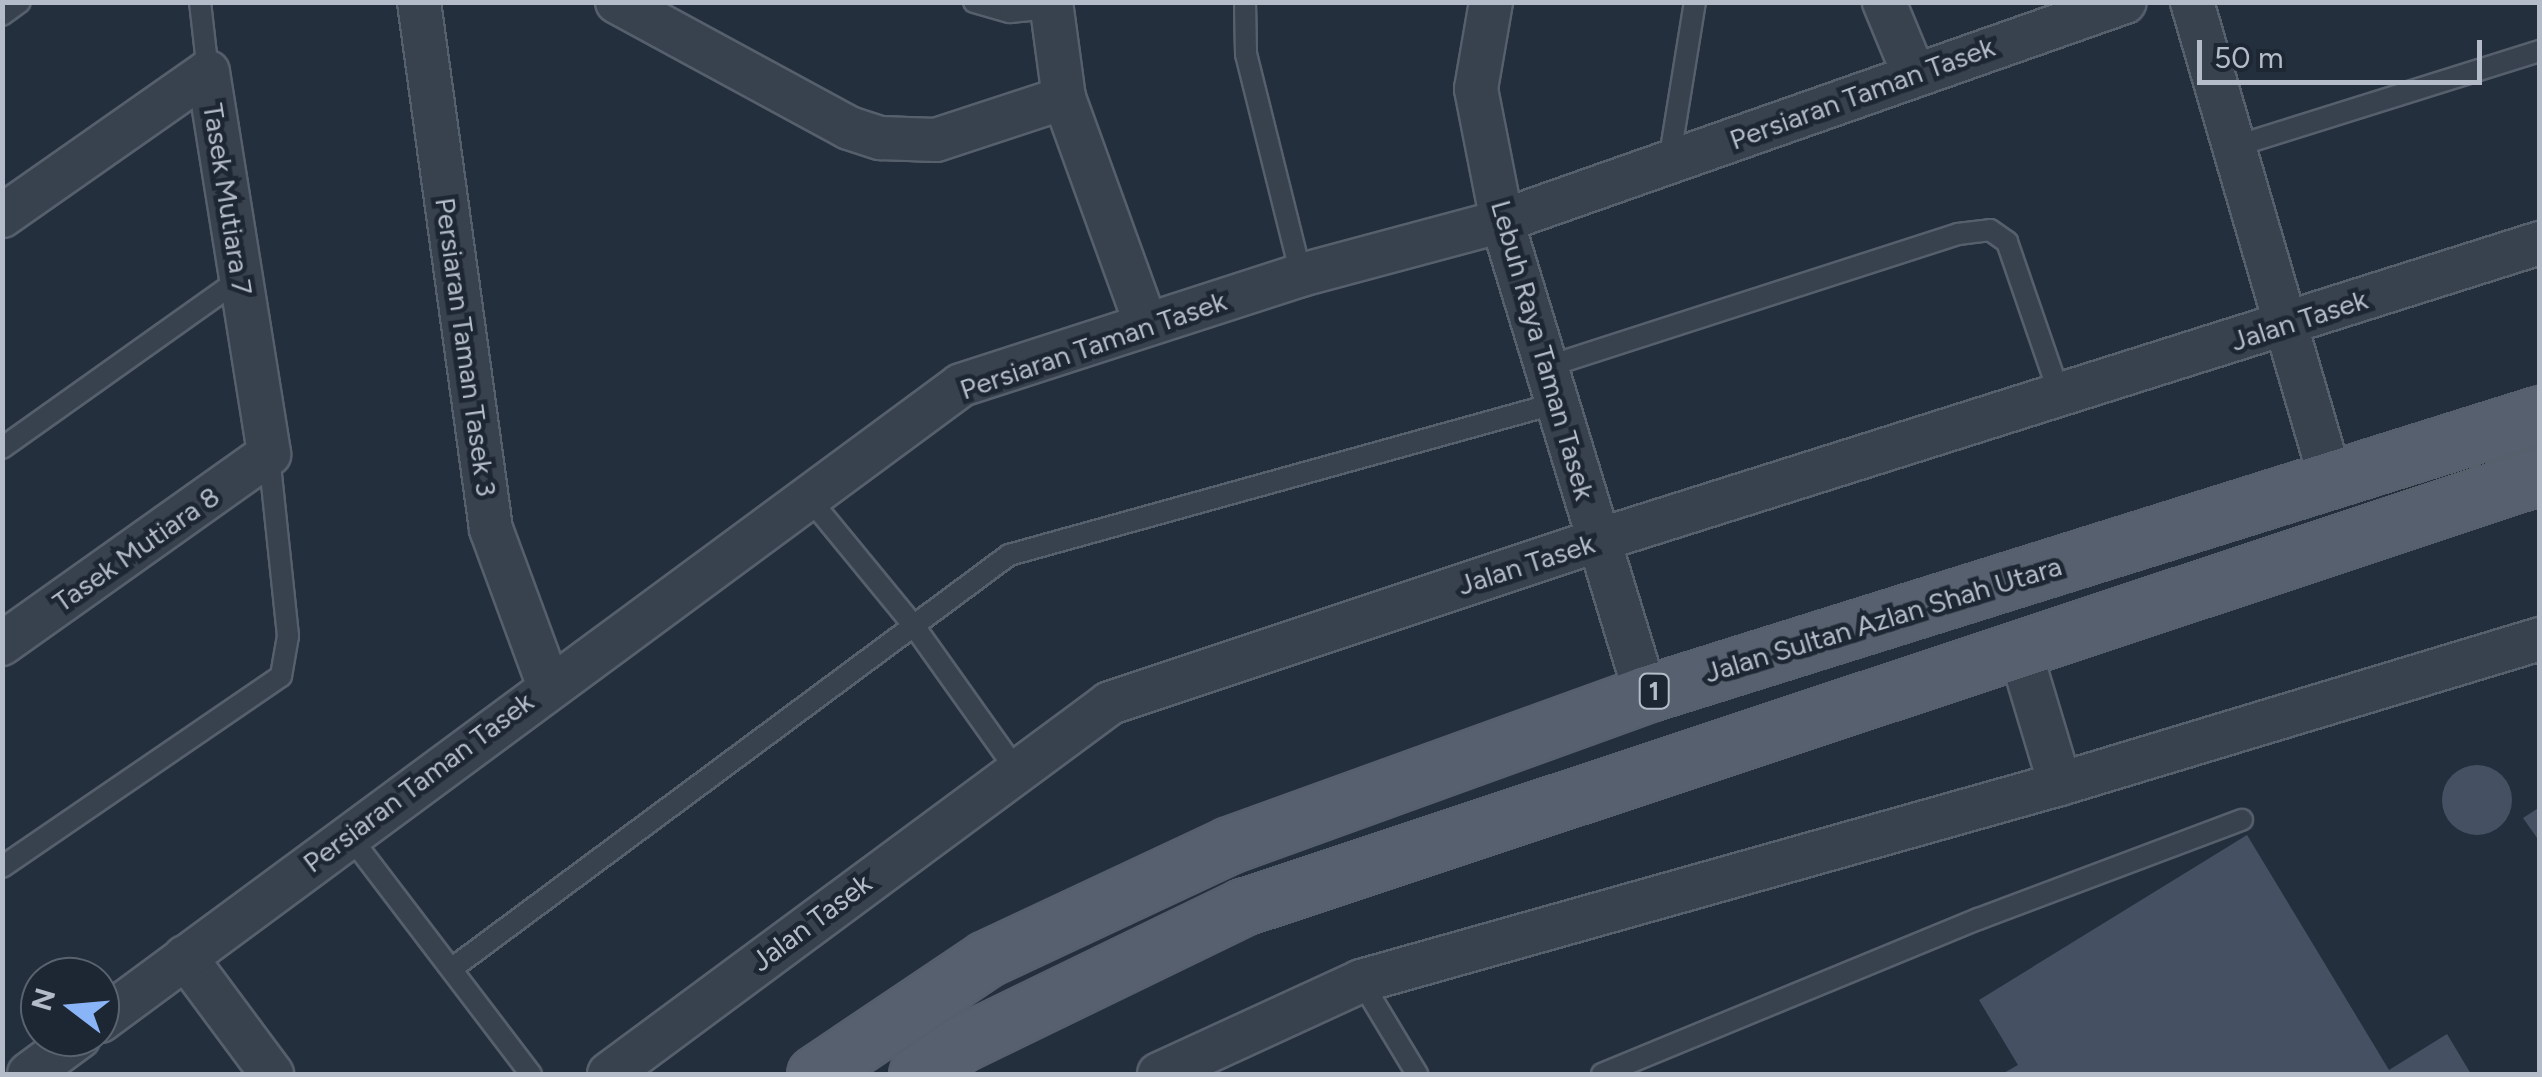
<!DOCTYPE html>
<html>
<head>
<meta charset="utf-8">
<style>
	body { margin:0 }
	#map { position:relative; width:2542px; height:1077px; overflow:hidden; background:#242f3e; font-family:Figtree,sans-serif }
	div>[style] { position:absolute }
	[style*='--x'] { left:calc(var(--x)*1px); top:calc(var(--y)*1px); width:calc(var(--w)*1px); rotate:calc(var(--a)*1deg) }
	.building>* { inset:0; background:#455162 }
	.round { border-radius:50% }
	.roads { filter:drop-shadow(2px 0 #565f6c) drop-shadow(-2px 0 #565f6c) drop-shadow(0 2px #565f6c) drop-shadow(0 -2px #565f6c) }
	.lane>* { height:20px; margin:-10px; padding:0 10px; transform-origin:10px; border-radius:10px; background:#38414e }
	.street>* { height:42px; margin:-21px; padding:0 21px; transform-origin:21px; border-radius:21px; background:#38414e }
	.primary>* { height:55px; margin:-27.5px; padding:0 27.5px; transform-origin:27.5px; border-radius:27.5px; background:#56606e }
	span { translate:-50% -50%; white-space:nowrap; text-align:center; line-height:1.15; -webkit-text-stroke:9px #1d2633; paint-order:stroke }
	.shield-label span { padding:2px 8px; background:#1d2633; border:2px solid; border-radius:8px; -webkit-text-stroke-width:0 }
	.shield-label { font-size:25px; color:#b4bcc9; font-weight:700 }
	.street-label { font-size:28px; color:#b4bcc9 }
	.frame { position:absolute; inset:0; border:5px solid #b4bcc9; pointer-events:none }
	.north { position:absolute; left:20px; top:957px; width:100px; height:100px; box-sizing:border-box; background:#1d2633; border:2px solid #59626f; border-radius:50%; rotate:286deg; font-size:28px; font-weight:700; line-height:40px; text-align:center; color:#b4bcc9 }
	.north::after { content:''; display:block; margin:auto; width:35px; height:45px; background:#8ab4f8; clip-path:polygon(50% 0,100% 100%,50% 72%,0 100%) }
	.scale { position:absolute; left:2197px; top:40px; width:285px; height:45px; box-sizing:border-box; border:5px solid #b4bcc9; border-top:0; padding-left:12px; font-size:30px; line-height:35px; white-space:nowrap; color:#b4bcc9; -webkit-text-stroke:8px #1d2633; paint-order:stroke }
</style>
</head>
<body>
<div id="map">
	<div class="building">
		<i class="round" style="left:2442px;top:765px;width:70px;height:70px"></i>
		<i style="clip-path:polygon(2540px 807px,2540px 842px,2523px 818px)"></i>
		<i style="clip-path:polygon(2247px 835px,2389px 1070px,2447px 1034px,2471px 1074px,2002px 1074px,2018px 1065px,1979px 1000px)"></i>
	</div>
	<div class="roads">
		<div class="lane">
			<i style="--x:200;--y:2;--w:70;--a:83.5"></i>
			<i style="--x:974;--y:2;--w:37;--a:16"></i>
			<i style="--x:1010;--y:12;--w:40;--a:-5.7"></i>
			<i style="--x:1245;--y:2;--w:52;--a:88.9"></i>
			<i style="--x:1246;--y:54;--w:228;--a:76"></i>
			<i style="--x:2;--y:15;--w:22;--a:-36"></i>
			<i style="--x:2233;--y:147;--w:322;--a:-17.4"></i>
			<i style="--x:1669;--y:162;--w:162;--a:-80.8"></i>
			<i style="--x:1546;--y:367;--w:433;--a:-17.9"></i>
			<i style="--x:1958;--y:234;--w:32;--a:-7"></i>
			<i style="--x:1990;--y:230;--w:21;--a:35"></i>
			<i style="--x:2007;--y:242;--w:163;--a:71"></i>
			<i style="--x:2;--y:448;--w:293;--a:-35.4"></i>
			<i style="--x:808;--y:497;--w:167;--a:50.6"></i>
			<i style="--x:914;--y:626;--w:174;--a:54.6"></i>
			<i style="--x:348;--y:834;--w:302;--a:52.7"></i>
			<i style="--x:2;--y:867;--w:338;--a:-34.4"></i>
			<i style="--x:281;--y:676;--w:41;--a:-80.1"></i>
			<i style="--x:288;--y:636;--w:183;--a:-96"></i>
			<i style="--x:454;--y:967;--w:691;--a:-36.59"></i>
			<i style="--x:1009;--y:555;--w:569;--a:-15.5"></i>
			<i style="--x:1361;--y:981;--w:109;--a:58.9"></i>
			<i style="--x:1602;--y:1074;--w:407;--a:-22.4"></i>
			<i style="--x:1978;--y:919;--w:282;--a:-20.6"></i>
		</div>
		<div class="street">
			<i style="--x:419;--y:2;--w:532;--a:82.22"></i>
			<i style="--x:491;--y:529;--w:165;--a:69.8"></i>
			<i style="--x:617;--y:2;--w:264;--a:28.5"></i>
			<i style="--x:849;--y:128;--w:33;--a:18"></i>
			<i style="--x:880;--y:138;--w:56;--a:2"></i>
			<i style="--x:936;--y:140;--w:135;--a:-18.2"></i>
			<i style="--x:1051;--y:2;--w:97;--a:82.3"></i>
			<i style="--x:1064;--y:98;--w:240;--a:70.1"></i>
			<i style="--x:1491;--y:2;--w:88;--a:99.8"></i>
			<i style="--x:1476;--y:89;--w:135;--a:78.9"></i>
			<i style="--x:1502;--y:221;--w:494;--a:73.1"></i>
			<i style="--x:1884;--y:2;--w:76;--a:67.5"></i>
			<i style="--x:2192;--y:2;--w:498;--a:73.8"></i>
			<i style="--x:2;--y:216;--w:251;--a:-35"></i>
			<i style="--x:208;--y:72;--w:387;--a:80.9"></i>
			<i style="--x:269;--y:454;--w:328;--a:144.6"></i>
			<i style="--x:2020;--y:651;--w:139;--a:73.3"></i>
			<i style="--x:185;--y:957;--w:146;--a:53.4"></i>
			<i style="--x:100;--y:1021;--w:1070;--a:-36.45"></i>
			<i style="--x:961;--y:385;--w:357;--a:-17.9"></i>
			<i style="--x:1301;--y:275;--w:208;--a:-15"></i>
			<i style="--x:1502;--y:221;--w:660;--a:-19.37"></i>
			<i style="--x:29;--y:1074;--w:62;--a:-36.5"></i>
			<i style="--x:609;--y:1074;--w:623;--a:-36.52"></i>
			<i style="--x:1110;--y:703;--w:515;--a:-18.43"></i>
			<i style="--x:1599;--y:540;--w:987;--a:-17.52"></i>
			<i style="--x:1159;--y:1074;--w:222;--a:-24.7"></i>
			<i style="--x:1361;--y:981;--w:726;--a:-15.74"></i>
			<i style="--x:2060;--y:784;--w:501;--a:-16.81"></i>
		</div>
		<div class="primary">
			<i style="--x:815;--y:1074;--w:206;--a:-33.9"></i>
			<i style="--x:986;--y:959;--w:268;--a:-25.1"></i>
			<i style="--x:1229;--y:845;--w:443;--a:-19.9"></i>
			<i style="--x:1646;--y:694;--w:937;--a:-17.39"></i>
			<i style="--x:917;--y:1074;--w:53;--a:-34.3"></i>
			<i style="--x:961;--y:1044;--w:314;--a:-25.9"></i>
			<i style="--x:1243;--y:907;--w:1367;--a:-18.38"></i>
		</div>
	</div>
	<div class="shield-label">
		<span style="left:1654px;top:691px">1</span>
	</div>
	<div class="street-label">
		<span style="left:1862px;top:93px;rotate:-20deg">Persiaran Taman Tasek</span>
		<span style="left:228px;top:199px;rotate:81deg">Tasek Mutiara 7</span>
		<span style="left:2299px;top:320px;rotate:-18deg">Jalan Tasek</span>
		<span style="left:1093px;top:345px;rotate:-19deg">Persiaran Taman Tasek</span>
		<span style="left:466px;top:347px;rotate:82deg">Persiaran Taman Tasek 3</span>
		<span style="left:1543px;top:350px;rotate:74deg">Lebuh Raya Taman Tasek</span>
		<span style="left:136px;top:549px;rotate:-35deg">Tasek Mutiara 8</span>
		<span style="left:1526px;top:564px;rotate:-18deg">Jalan Tasek</span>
		<span style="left:1883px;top:619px;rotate:-17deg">Jalan Sultan Azlan Shah Utara</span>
		<span style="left:418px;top:782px;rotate:-37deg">Persiaran Taman Tasek</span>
		<span style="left:811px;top:922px;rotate:-37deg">Jalan Tasek</span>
	</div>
	<div class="frame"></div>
	<div class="north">N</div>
	<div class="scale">50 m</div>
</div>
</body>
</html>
